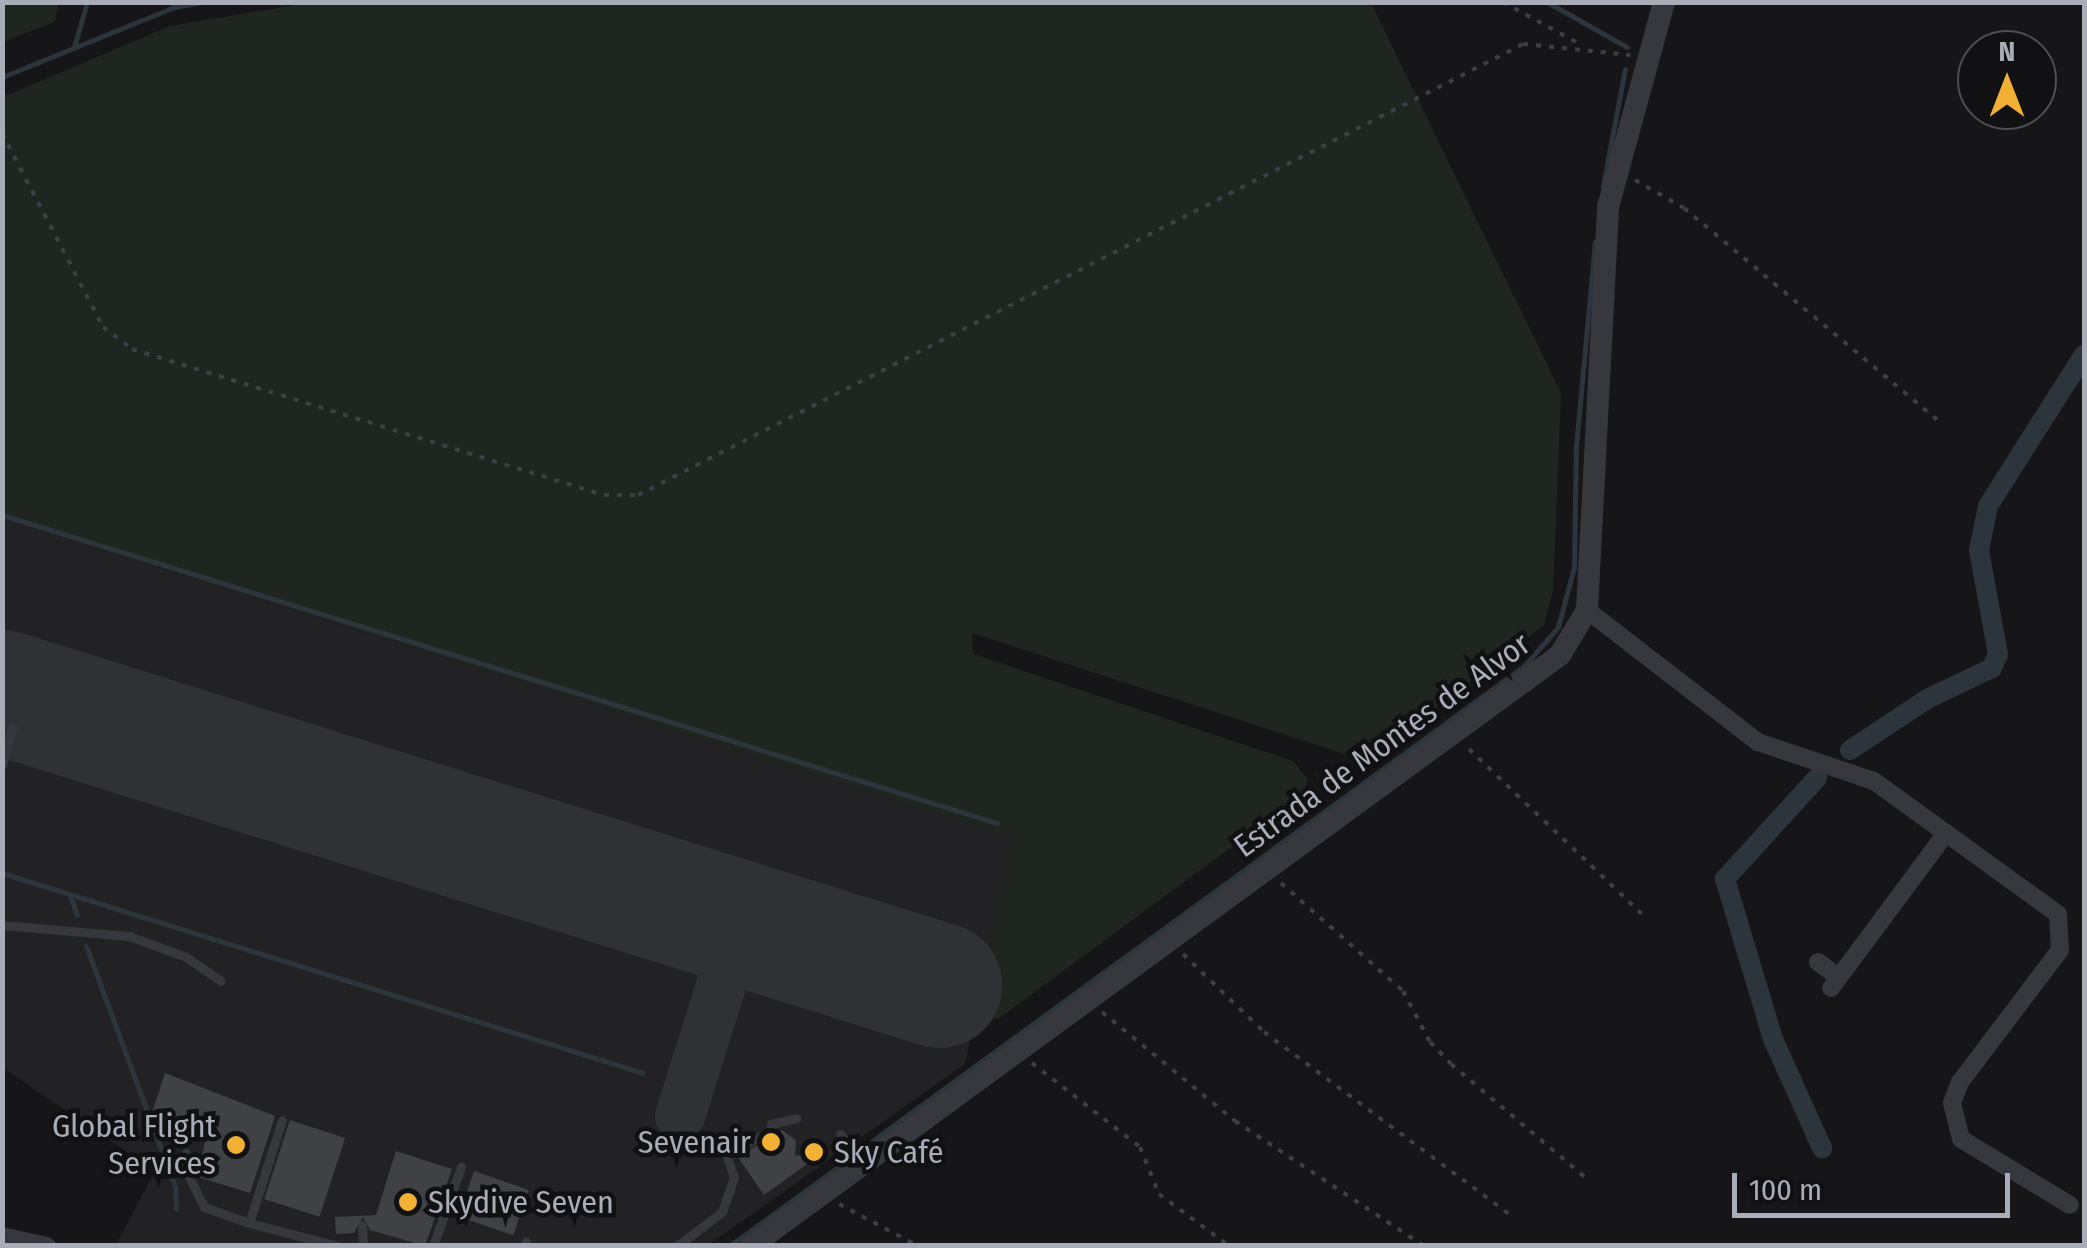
<!DOCTYPE html>
<html>
<head>
<meta charset="utf-8">
<style>
	body { margin:0 }
	#map { position:relative; width:2087px; height:1248px; overflow:hidden; background:#161618; font-family:"Fira Sans Condensed",sans-serif }
	div>[style] { position:absolute }
	[style*='--x'] { left:calc(var(--x)*1px); top:calc(var(--y)*1px); width:calc(var(--w)*1px); rotate:calc(var(--a)*1deg) }
	.built>* { inset:0; background:#222225 }
	.green>* { inset:0; background:#1e261f }
	.stream>* { height:5px; margin:-2.5px; padding:0 2.5px; transform-origin:2.5px; border-radius:2.5px; background:#2c353c }
	.canal>* { height:20px; margin:-10px; padding:0 10px; transform-origin:10px; border-radius:10px; background:#2c353c }
	.taxiway>* { height:50px; margin:-25px; padding:0 25px; transform-origin:25px; border-radius:25px; background:#303135 }
	.runway>* { height:125px; margin:-62.5px; padding:0 62.5px; transform-origin:62.5px; border-radius:62.5px; background:#303135 }
	.building>* { inset:0; background:#404145; transform-origin:0 0 }
	.path>* { height:4px; margin-top:-2px; transform-origin:0; background:repeating-linear-gradient(90deg,#3d3f44 0 5px,transparent 0 13px) }
	.service>* { height:9px; margin:-4.5px; padding:0 4.5px; transform-origin:4.5px; border-radius:4.5px; background:#37383d }
	.minor>* { height:18px; margin:-9px; padding:0 9px; transform-origin:9px; border-radius:9px; background:#37383d }
	.tertiary>* { height:22px; margin:-11px; padding:0 11px; transform-origin:11px; border-radius:11px; background:#37383d }
	.dots>* { width:28px; height:28px; translate:-50% -50%; box-sizing:border-box; border:5px solid #111113; border-radius:50% }
	span { translate:-50% -50%; white-space:nowrap; text-align:center; line-height:1.15; -webkit-text-stroke:9px #111113; paint-order:stroke }
	.street-label { font-size:32px; color:#a8adb8 }
	.poi-label { font-size:32px; color:#a8adb8 }
	.right { translate:-100% -50%; text-align:right }
	.left { translate:0 -50%; text-align:left }
	.frame { position:absolute; inset:0; border:5px solid #a8adb8; pointer-events:none }
	.north { position:absolute; left:1957px; top:30px; width:100px; height:100px; box-sizing:border-box; background:#111113; border:2px solid #4d4f55; border-radius:50%; rotate:0deg; font-size:28px; font-weight:700; line-height:40px; text-align:center; color:#a8adb8 }
	.north::after { content:''; display:block; margin:auto; width:35px; height:45px; background:#f2b134; clip-path:polygon(50% 0,100% 100%,50% 72%,0 100%) }
	.scale { position:absolute; left:1732px; top:1173px; width:278px; height:45px; box-sizing:border-box; border:5px solid #a8adb8; border-top:0; padding-left:12px; font-size:30px; line-height:35px; white-space:nowrap; color:#a8adb8; -webkit-text-stroke:8px #111113; paint-order:stroke }
</style>
</head>
<body>
<div id="map">
	<div class="built">
		<i style="clip-path:polygon(2px 518px,1014px 837px,965px 1064px,708px 1245px,117px 1243px,155px 1171px,3px 1068px)"></i>
	</div>
	<div class="green">
		<i style="clip-path:polygon(3px 2px,59px 2px,59px 3px,54px 22px,3px 42px)"></i>
		<i style="clip-path:polygon(313px 2px,1371px 3px,1561px 393px,1553px 591px,1544px 625px,1366px 761px,972px 633px,973px 654px,1293px 761px,1308px 780px,1301px 796px,998px 1019px,975px 1019px,1013px 837px,3px 518px,3px 97px,170px 26px)"></i>
	</div>
	<div class="stream">
		<i style="--x:1547;--y:2;--w:92;--a:29.4"></i>
		<i style="--x:74;--y:47;--w:47;--a:-73.9"></i>
		<i style="--x:2;--y:77;--w:186;--a:-22.1"></i>
		<i style="--x:174;--y:7;--w:27;--a:-10"></i>
		<i style="--x:1603;--y:186;--w:119;--a:-79.4"></i>
		<i style="--x:2;--y:515;--w:1042;--a:17.2"></i>
		<i style="--x:2;--y:873;--w:671;--a:17.33"></i>
		<i style="--x:70;--y:895;--w:21;--a:71"></i>
		<i style="--x:86;--y:946;--w:257;--a:69.7"></i>
		<i style="--x:175;--y:1187;--w:22;--a:87"></i>
		<i style="--x:872;--y:1141;--w:807;--a:-36.07"></i>
		<i style="--x:1524;--y:666;--w:52;--a:-48.9"></i>
		<i style="--x:1558;--y:627;--w:62;--a:-75.1"></i>
		<i style="--x:1574;--y:567;--w:121;--a:-89.1"></i>
		<i style="--x:1576;--y:446;--w:205;--a:-84.7"></i>
		<i style="--x:729;--y:1246;--w:138;--a:-35.9"></i>
	</div>
	<div class="canal">
		<i style="--x:1850;--y:750;--w:92;--a:-33.5"></i>
		<i style="--x:1927;--y:699;--w:72;--a:-25.5"></i>
		<i style="--x:1992;--y:668;--w:15;--a:-67"></i>
		<i style="--x:1998;--y:654;--w:106;--a:-100.4"></i>
		<i style="--x:1979;--y:550;--w:45;--a:-78.4"></i>
		<i style="--x:1988;--y:506;--w:179;--a:-57.6"></i>
		<i style="--x:1817;--y:778;--w:137;--a:132.3"></i>
		<i style="--x:1725;--y:879;--w:167;--a:73.3"></i>
		<i style="--x:1773;--y:1039;--w:120;--a:65.8"></i>
	</div>
	<div class="taxiway">
		<i style="--x:680;--y:1116;--w:179;--a:-72.5"></i>
		<i style="--x:734;--y:945;--w:16;--a:-97"></i>
		<i style="--x:732;--y:929;--w:18;--a:-135"></i>
	</div>
	<div class="runway">
		<i style="--x:2;--y:692;--w:982;--a:17.36"></i>
	</div>
	<div class="building">
		<i style="clip-path:polygon(165px 1073px,275px 1116px,250px 1193px,198px 1177px,207px 1131px,152px 1113px)"></i>
		<i style="left:290px;top:1120px;width:58px;height:83px;rotate:18deg"></i>
		<i style="clip-path:polygon(782px 1130px,796px 1140px,795px 1156px,828px 1149px,764px 1195px,738px 1157px)"></i>
		<i style="clip-path:polygon(396px 1151px,452px 1169px,425px 1246px,370px 1230px,363px 1217px,354px 1233px,336px 1234px,335px 1217px,376px 1215px)"></i>
		<i style="left:474px;top:1171px;width:58px;height:48px;rotate:19deg"></i>
	</div>
	<div class="path">
		<i style="--x:1503;--y:2;--w:91;--a:28.8"></i>
		<i style="--x:2;--y:133;--w:219;--a:62.5"></i>
		<i style="--x:103;--y:327;--w:36;--a:37"></i>
		<i style="--x:132;--y:349;--w:494;--a:17.2"></i>
		<i style="--x:604;--y:495;--w:34;--a:0"></i>
		<i style="--x:638;--y:495;--w:993;--a:-27"></i>
		<i style="--x:1523;--y:44;--w:108;--a:5.9"></i>
		<i style="--x:1635;--y:180;--w:56;--a:29.7"></i>
		<i style="--x:1684;--y:208;--w:334;--a:39.9"></i>
		<i style="--x:1469;--y:749;--w:240;--a:43.7"></i>
		<i style="--x:1281;--y:883;--w:163;--a:41.5"></i>
		<i style="--x:1403;--y:991;--w:58;--a:62.1"></i>
		<i style="--x:1430;--y:1042;--w:30;--a:46"></i>
		<i style="--x:1451;--y:1064;--w:177;--a:40.2"></i>
		<i style="--x:1183;--y:954;--w:112;--a:43.9"></i>
		<i style="--x:1264;--y:1032;--w:309;--a:36.6"></i>
		<i style="--x:1102;--y:1012;--w:172;--a:39.3"></i>
		<i style="--x:1235;--y:1121;--w:227;--a:33.5"></i>
		<i style="--x:1032;--y:1063;--w:137;--a:37.9"></i>
		<i style="--x:1140;--y:1147;--w:51;--a:68"></i>
		<i style="--x:1159;--y:1194;--w:87;--a:36.6"></i>
		<i style="--x:839;--y:1204;--w:89;--a:28"></i>
	</div>
	<div class="service">
		<i style="--x:2;--y:765;--w:39;--a:-75"></i>
		<i style="--x:2;--y:925;--w:127;--a:5"></i>
		<i style="--x:129;--y:936;--w:61;--a:20.2"></i>
		<i style="--x:186;--y:957;--w:42;--a:34.4"></i>
		<i style="--x:840;--y:1134;--w:35;--a:47"></i>
		<i style="--x:186;--y:1153;--w:18;--a:90"></i>
		<i style="--x:186;--y:1171;--w:40;--a:63.4"></i>
		<i style="--x:204;--y:1207;--w:48;--a:19.6"></i>
		<i style="--x:249;--y:1223;--w:108;--a:-72.2"></i>
		<i style="--x:249;--y:1223;--w:92;--a:14.5"></i>
		<i style="--x:362;--y:1225;--w:21;--a:87"></i>
		<i style="--x:433;--y:1246;--w:84;--a:-70.5"></i>
		<i style="--x:524;--y:1246;--w:5;--a:-68"></i>
		<i style="--x:677;--y:1246;--w:56;--a:-37.1"></i>
		<i style="--x:722;--y:1212;--w:36;--a:-71"></i>
		<i style="--x:734;--y:1178;--w:25;--a:-108"></i>
		<i style="--x:726;--y:1154;--w:51;--a:-26.6"></i>
		<i style="--x:772;--y:1131;--w:7;--a:-98"></i>
		<i style="--x:771;--y:1124;--w:26;--a:-13"></i>
	</div>
	<div class="minor">
		<i style="--x:1587;--y:610;--w:216;--a:37.7"></i>
		<i style="--x:1758;--y:742;--w:122;--a:18.6"></i>
		<i style="--x:1874;--y:781;--w:227;--a:35.9"></i>
		<i style="--x:2058;--y:914;--w:36;--a:87"></i>
		<i style="--x:2060;--y:950;--w:166;--a:127.1"></i>
		<i style="--x:1960;--y:1082;--w:22;--a:111"></i>
		<i style="--x:1952;--y:1103;--w:37;--a:76"></i>
		<i style="--x:1961;--y:1139;--w:127;--a:31.2"></i>
		<i style="--x:1818;--y:962;--w:25;--a:37"></i>
		<i style="--x:1831;--y:988;--w:193;--a:-53.4"></i>
		<i style="--x:2;--y:1236;--w:46;--a:12.5"></i>
	</div>
	<div class="tertiary">
		<i style="--x:751;--y:1246;--w:1002;--a:-36.15"></i>
		<i style="--x:1560;--y:655;--w:52;--a:-59"></i>
		<i style="--x:1587;--y:610;--w:404;--a:-87"></i>
		<i style="--x:1608;--y:207;--w:213;--a:-74.7"></i>
	</div>
	<div class="dots">
		<i style="left:771px;top:1142px;background:#f2b134"></i>
		<i style="left:236px;top:1145px;background:#f2b134"></i>
		<i style="left:814px;top:1152px;background:#f2b134"></i>
		<i style="left:408px;top:1202px;background:#f2b134"></i>
	</div>
	<div class="street-label">
		<span style="left:1382px;top:745px;rotate:-36deg">Estrada de Montes de Alvor</span>
	</div>
	<div class="poi-label">
		<span class="right" style="left:216px;top:1145px">Global Flight<br>Services</span>
		<span class="right" style="left:751px;top:1142px">Sevenair</span>
		<span class="left" style="left:834px;top:1152px">Sky Café</span>
		<span class="left" style="left:428px;top:1202px">Skydive Seven</span>
	</div>
	<div class="frame"></div>
	<div class="north">N</div>
	<div class="scale">100 m</div>
</div>
</body>
</html>
